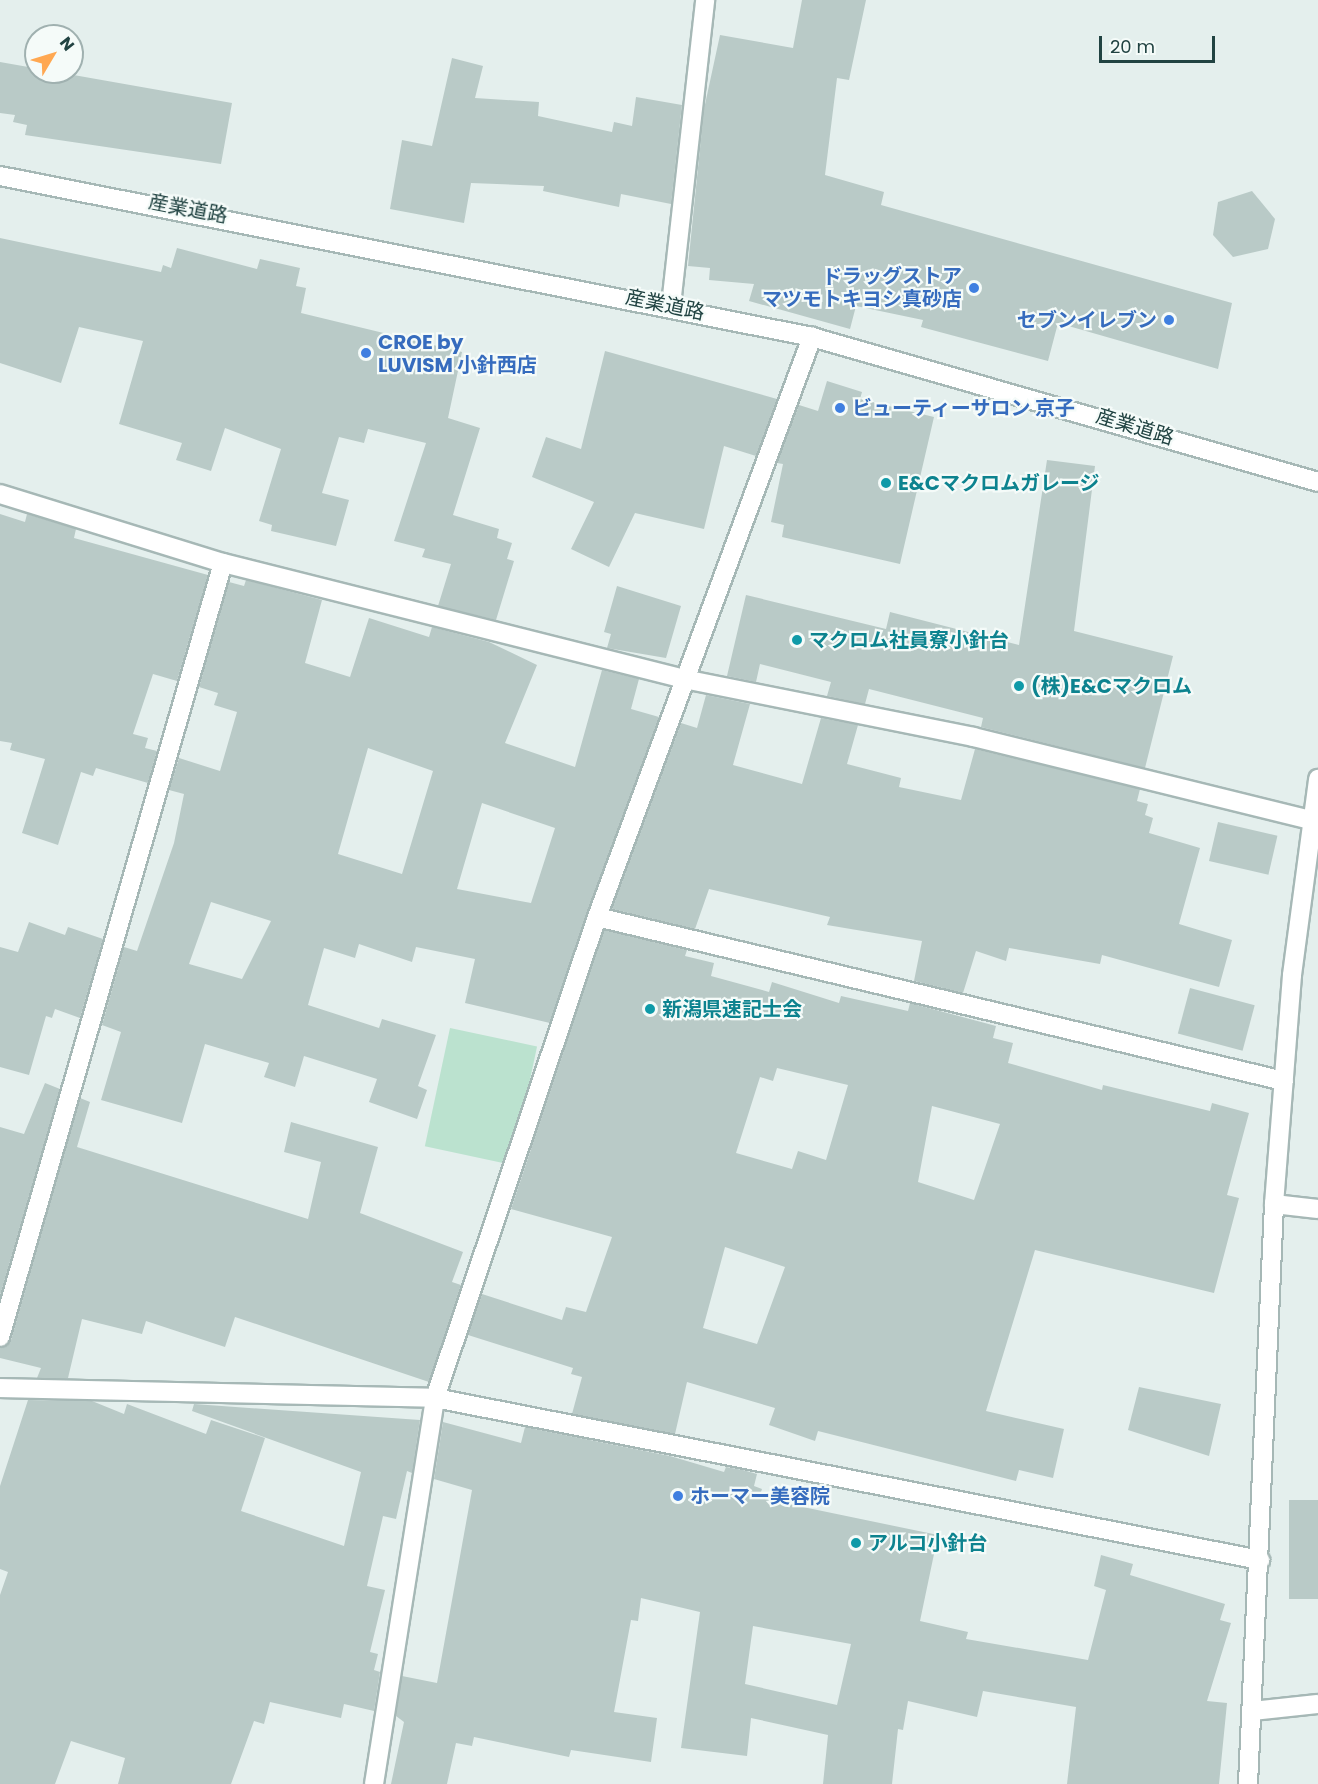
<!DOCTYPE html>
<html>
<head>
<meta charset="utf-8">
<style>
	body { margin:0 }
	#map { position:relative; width:1318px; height:1784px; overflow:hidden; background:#e4efed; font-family:Poppins,"Noto Sans JP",sans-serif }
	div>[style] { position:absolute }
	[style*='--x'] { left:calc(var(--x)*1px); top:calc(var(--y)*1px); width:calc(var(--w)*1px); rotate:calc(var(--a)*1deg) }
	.green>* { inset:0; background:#bbe2cf; transform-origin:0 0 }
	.building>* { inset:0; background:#b9cac7; transform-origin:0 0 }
	.roads { filter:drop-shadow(2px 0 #a6b8b6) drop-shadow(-2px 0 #a6b8b6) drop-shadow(0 2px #a6b8b6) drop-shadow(0 -2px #a6b8b6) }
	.minor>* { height:18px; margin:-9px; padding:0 9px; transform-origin:9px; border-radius:9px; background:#fff }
	.dots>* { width:16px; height:16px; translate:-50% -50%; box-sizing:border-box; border:3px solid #f5fbf9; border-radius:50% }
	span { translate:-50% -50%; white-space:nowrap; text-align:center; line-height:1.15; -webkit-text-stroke:4.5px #f5fbf9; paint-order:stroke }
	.street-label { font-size:20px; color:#214342 }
	.shop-label { font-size:20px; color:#366cbe; font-weight:700 }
	.right { translate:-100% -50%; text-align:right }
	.left { translate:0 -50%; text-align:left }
	.culture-label { font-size:20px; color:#0d838f; font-weight:700 }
	.north { position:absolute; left:24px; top:24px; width:60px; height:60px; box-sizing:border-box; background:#f5fbf9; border:2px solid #a0b1b0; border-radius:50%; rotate:52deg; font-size:16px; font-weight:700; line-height:24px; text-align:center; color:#214342 }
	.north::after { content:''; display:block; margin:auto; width:21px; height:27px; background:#ffa852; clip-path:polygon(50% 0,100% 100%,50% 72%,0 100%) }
	.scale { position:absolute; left:1099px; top:36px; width:116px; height:27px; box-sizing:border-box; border:3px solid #214342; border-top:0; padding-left:8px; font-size:18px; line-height:21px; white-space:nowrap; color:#214342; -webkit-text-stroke:4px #f5fbf9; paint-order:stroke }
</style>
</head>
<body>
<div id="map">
	<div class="green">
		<i style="left:450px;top:1028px;width:89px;height:121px;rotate:12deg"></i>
	</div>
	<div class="building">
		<i style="clip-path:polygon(802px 0,866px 0,849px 80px,837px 78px,825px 175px,884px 192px,881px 205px,1232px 303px,1218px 369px,1058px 323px,1048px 361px,921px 327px,923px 320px,856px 306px,850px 329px,749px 301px,754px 284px,709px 280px,710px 268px,688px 266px,704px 109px,720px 35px,793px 48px)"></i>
		<i style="clip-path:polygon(452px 58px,483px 66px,475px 98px,539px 102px,538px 116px,612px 132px,614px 122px,632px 126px,636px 97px,682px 105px,671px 204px,621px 194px,619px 207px,543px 191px,544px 186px,471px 183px,464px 223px,390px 209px,402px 140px,432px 146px)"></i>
		<i style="clip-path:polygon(0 62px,232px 103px,221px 164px,25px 135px,27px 125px,13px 122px,15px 115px,0 113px)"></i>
		<i style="clip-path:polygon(1252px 191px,1275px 219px,1268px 249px,1233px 257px,1213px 235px,1218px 202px)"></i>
		<i style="clip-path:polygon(0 238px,161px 272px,163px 265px,171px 268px,177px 248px,257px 269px,260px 259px,300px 268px,296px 286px,306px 288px,301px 313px,462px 352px,448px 418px,480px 428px,453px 515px,499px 529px,497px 538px,512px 543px,507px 559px,514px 561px,496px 620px,438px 606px,451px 564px,422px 557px,425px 549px,394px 541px,426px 443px,368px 429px,364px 443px,339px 437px,322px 493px,349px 500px,336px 546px,271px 531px,272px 525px,259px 521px,281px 449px,225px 428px,211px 471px,176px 460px,182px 443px,119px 424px,143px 341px,79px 327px,61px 383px,0 363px)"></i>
		<i style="clip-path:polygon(605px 351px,777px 399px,756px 456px,724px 446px,704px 529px,635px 513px,609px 567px,571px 549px,594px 502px,532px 477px,546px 437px,581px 449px)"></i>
		<i style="clip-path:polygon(827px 381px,862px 392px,860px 399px,934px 417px,900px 564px,782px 537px,784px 525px,771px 522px,783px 464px,777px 463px,799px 405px,818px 411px)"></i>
		<i style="clip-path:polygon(1047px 460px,1095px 466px,1074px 631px,1173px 656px,1145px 768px,981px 727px,983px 718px,869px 689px,865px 704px,827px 696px,831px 682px,760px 664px,756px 682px,727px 676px,746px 595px,886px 629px,890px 612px,1019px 645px)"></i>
		<i style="clip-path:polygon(0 514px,25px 522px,27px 514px,76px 529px,74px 538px,208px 575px,177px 681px,153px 674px,133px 734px,148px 738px,145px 748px,157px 751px,148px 783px,96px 768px,93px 776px,81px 772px,58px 845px,22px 833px,45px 759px,10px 750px,12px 743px,0 741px)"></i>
		<i style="clip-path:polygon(evenodd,246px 580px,322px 600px,305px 663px,350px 677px,369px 618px,429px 637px,432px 627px,489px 642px,537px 665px,505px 743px,575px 767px,602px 670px,639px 679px,631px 709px,659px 717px,550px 1023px,465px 1003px,475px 959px,416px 947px,412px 962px,359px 944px,355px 958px,324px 948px,308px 1005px,379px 1028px,382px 1019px,436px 1035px,418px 1086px,427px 1090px,417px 1119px,369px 1102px,377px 1079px,304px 1056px,295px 1087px,264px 1077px,269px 1063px,205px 1044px,182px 1123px,101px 1100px,121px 1032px,102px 1025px,124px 947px,137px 951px,174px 843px,184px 794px,169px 790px,179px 758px,220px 771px,237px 712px,214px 705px,218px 693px,199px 687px,229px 582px,244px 586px,246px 580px,368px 748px,433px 771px,402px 874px,338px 854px,368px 748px,246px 580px,482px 803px,555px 828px,531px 903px,457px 889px,482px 803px,246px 580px,211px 902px,271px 921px,242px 979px,189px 964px,211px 902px)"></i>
		<i style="clip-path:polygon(617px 586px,681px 606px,666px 658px,607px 648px,611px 634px,604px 632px)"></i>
		<i style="clip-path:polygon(706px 695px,750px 704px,733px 765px,802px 784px,821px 718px,858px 725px,847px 764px,901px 778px,899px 787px,961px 800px,975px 749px,1140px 789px,1137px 801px,1148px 804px,1145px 815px,1153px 818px,1149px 833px,1200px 848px,1179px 924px,1232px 940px,1219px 987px,1102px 955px,1100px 964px,1009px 948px,1006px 961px,976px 951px,963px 993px,914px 981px,922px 941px,827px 925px,830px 917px,709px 889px,695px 929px,612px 909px,681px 723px,697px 728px)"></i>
		<i style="left:1218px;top:822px;width:61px;height:40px;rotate:13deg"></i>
		<i style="clip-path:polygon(29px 922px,65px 935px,68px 927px,103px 939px,80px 1018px,55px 1009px,52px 1018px,46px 1016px,29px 1075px,0 1067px,0 947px,18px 952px)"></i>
		<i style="clip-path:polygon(evenodd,604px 930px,687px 950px,685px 956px,714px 963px,711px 976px,769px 992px,772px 982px,839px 1003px,841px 996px,908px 1011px,910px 1003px,996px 1026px,993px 1038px,1013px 1043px,1008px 1063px,1102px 1090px,1103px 1085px,1210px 1111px,1212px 1103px,1249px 1113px,1227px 1195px,1239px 1198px,1214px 1293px,1035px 1250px,986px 1411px,1064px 1429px,1053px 1478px,1019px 1470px,1016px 1481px,818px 1431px,815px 1441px,769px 1425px,775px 1408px,687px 1382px,675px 1434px,572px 1414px,582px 1377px,571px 1374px,573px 1368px,468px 1335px,482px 1294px,562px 1320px,566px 1307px,586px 1312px,612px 1237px,511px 1209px,604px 930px,777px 1068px,848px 1085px,826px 1160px,798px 1151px,792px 1169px,736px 1153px,760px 1077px,773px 1081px,777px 1068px,604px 930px,932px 1106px,1000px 1124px,974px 1200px,918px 1182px,932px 1106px,604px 930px,725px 1247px,785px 1267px,757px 1344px,703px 1328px,725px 1247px)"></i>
		<i style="left:1190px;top:988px;width:67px;height:47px;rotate:15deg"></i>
		<i style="clip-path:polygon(45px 1083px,60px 1089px,0 1296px,0 1127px,24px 1134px)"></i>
		<i style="clip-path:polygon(80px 1098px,90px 1102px,77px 1147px,308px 1219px,321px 1162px,284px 1152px,291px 1122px,378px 1147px,360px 1213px,463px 1252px,452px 1282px,461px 1285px,429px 1382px,235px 1317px,225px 1347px,146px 1321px,142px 1334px,82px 1319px,68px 1378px,37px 1378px,41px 1368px,0 1358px,0 1348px,11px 1340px)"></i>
		<i style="clip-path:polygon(1139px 1387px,1221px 1404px,1209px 1456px,1128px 1430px)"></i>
		<i style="clip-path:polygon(28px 1400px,92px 1401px,124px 1414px,127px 1404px,206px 1434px,211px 1420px,265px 1438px,241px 1511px,344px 1546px,361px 1472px,192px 1411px,194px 1404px,420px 1420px,412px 1473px,407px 1471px,396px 1519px,383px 1516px,367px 1586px,385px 1590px,370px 1652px,378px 1654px,374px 1670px,380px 1672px,374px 1711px,344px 1704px,341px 1718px,270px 1702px,264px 1724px,254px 1721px,231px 1784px,118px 1784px,125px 1758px,71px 1741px,55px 1784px,0 1784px,0 1595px,8px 1572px,0 1569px,0 1486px)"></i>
		<i style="clip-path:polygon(evenodd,443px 1422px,521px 1443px,525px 1427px,670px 1456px,724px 1472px,726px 1467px,743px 1470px,757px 1474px,754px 1486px,762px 1489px,759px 1498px,938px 1535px,920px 1621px,968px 1632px,966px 1639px,1088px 1660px,1106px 1590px,1094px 1586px,1101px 1555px,1133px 1564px,1130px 1575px,1225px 1604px,1220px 1620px,1231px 1623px,1207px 1701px,1227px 1703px,1219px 1784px,1067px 1784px,1076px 1707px,983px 1691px,977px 1717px,908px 1701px,903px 1730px,898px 1729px,892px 1784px,823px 1784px,828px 1735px,751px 1718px,747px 1756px,681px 1748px,700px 1612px,641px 1598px,638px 1621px,631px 1620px,614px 1712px,657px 1718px,651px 1762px,571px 1750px,569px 1757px,474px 1737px,472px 1746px,456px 1743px,447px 1784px,391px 1784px,404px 1722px,396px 1716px,402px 1676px,437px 1683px,472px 1490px,434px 1479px,443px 1422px,753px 1626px,851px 1644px,837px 1705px,745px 1684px,753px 1626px)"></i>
		<i style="left:1318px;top:1500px;width:99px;height:29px;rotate:90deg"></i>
	</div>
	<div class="roads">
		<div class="minor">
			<i style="--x:0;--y:176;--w:828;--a:11.21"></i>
			<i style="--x:812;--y:337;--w:526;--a:15.99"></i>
			<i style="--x:671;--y:305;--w:307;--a:-83.6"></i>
			<i style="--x:0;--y:494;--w:233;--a:17.2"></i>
			<i style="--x:223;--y:563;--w:475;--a:14.1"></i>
			<i style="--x:684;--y:679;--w:295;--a:11.3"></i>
			<i style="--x:973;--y:737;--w:349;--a:13.8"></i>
			<i style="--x:597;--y:917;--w:706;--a:13.43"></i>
			<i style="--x:1274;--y:1204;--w:44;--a:6.5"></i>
			<i style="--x:0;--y:1337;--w:805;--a:-73.93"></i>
			<i style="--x:0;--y:1388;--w:435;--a:1.3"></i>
			<i style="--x:435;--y:1398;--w:841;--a:11.11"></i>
			<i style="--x:1252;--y:1711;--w:66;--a:-6.1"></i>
			<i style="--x:374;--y:1784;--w:391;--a:-81"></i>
			<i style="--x:435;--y:1398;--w:508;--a:-71.39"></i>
			<i style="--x:597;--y:917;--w:619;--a:-69.66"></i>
			<i style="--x:1248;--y:1784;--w:581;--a:-87.43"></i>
			<i style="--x:1274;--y:1204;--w:230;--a:-85.5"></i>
			<i style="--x:1292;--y:975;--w:198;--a:-82.4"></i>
		</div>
	</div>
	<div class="dots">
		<i style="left:974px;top:288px;background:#3f7fe0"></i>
		<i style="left:1169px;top:320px;background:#3f7fe0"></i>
		<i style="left:366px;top:353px;background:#3f7fe0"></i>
		<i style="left:840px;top:408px;background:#3f7fe0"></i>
		<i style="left:886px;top:483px;background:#0f9aa8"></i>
		<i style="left:797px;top:640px;background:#0f9aa8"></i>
		<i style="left:1019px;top:686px;background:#0f9aa8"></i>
		<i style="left:650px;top:1009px;background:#0f9aa8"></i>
		<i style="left:678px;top:1496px;background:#3f7fe0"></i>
		<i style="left:856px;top:1543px;background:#0f9aa8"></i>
	</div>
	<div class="street-label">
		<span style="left:188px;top:209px;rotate:11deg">産業道路</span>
		<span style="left:665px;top:305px;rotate:12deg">産業道路</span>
		<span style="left:1135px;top:427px;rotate:17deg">産業道路</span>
	</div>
	<div class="shop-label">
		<span class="right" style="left:962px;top:288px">ドラッグストア<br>マツモトキヨシ真砂店</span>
		<span class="right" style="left:1157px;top:320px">セブンイレブン</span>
		<span class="left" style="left:378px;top:354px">CROE by<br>LUVISM 小針西店</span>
		<span class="left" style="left:852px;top:408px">ビューティーサロン 京子</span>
		<span class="left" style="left:690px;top:1496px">ホーマー美容院</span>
	</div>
	<div class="culture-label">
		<span class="left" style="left:898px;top:483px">E&amp;Cマクロムガレージ</span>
		<span class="left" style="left:809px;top:640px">マクロム社員寮小針台</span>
		<span class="left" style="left:1031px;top:686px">(株)E&amp;Cマクロム</span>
		<span class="left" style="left:662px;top:1009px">新潟県速記士会</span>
		<span class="left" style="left:868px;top:1543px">アルコ小針台</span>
	</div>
	<div class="north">N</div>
	<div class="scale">20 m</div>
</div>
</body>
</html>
